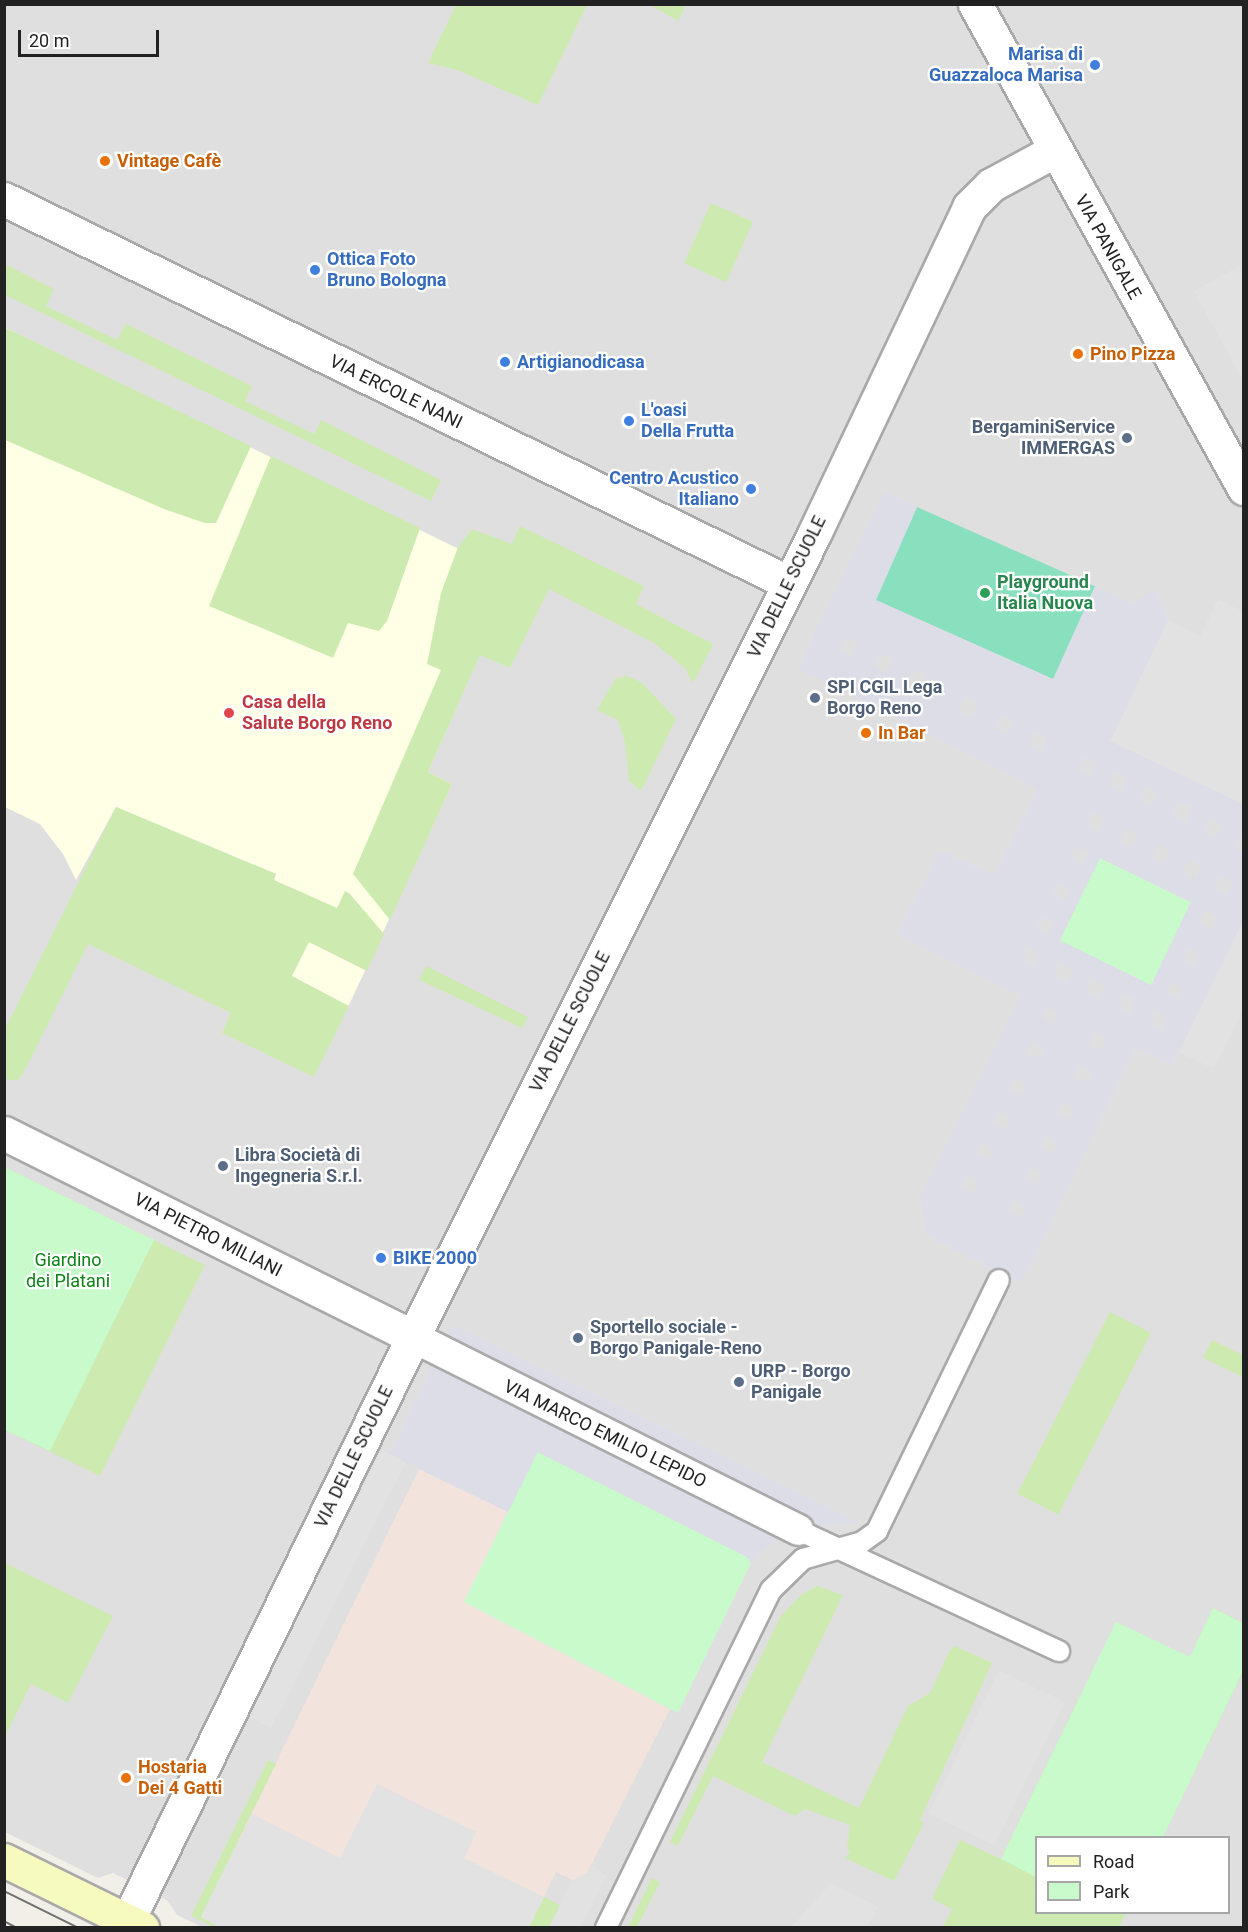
<!DOCTYPE html>
<html>
<head>
<meta charset="utf-8">
<style>
	body { margin:0 }
	#map { position:relative; width:1248px; height:1932px; overflow:hidden; background:#f2efe9; font-family:Roboto,sans-serif }
	div>[style] { position:absolute }
	[style*='--x'] { left:calc(var(--x)*1px); top:calc(var(--y)*1px); width:calc(var(--w)*1px); rotate:calc(var(--a)*1deg) }
	.residential>* { inset:0; background:#e0dfdf }
	.education>* { inset:0; background:#ffffe5 }
	.military>* { inset:0; background:#f3e3dd }
	.grass>* { inset:0; background:#cdebb0; transform-origin:0 0 }
	.park>* { inset:0; background:#c8facc; transform-origin:0 0 }
	.pitch>* { inset:0; background:#88e0be; transform-origin:0 0 }
	.parking>* { inset:0; background:#e2e2e2; transform-origin:0 0 }
	.plaza>* { inset:0; background:#dddde8 }
	.roads { filter:drop-shadow(2px 0 #a9a9a9) drop-shadow(-2px 0 #a9a9a9) drop-shadow(0 2px #a9a9a9) drop-shadow(0 -2px #a9a9a9) }
	.service>* { height:20px; margin:-10px; padding:0 10px; transform-origin:10px; border-radius:10px; background:#fff }
	.pedestrian>* { height:30px; margin:-15px; padding:0 15px; transform-origin:15px; border-radius:15px; background:#fff }
	.minor>* { height:33px; margin:-16.5px; padding:0 16.5px; transform-origin:16.5px; border-radius:16.5px; background:#fff }
	.secondary>* { height:33px; margin:-16.5px; padding:0 16.5px; transform-origin:16.5px; border-radius:16.5px; background:#f7fabf }
	.tram>* { height:1.5px; margin:-0.75px; padding:0 0.75px; transform-origin:0.75px; border-radius:0.75px; background:#707070 }
	.dots>* { width:16px; height:16px; translate:-50% -50%; box-sizing:border-box; border:3px solid #fff; border-radius:50% }
	span { translate:-50% -50%; white-space:nowrap; text-align:center; line-height:1.15; -webkit-text-stroke:4.5px #fff; paint-order:stroke }
	.shop-label { font-size:18px; color:#366cbe; font-weight:700 }
	.right { translate:-100% -50%; text-align:right }
	.left { translate:0 -50%; text-align:left }
	.food-label { font-size:18px; color:#c56008; font-weight:700 }
	.street-label { font-size:18px; color:#222 }
	.service-label { font-size:18px; color:#4e5e75; font-weight:700 }
	.leisure-label { font-size:18px; color:#27864d; font-weight:700 }
	.health-label { font-size:18px; color:#be3a42; font-weight:700 }
	.park-label { font-size:18px; color:#0c8416 }
	.frame { position:absolute; inset:0; border:6px solid #222; pointer-events:none }
	.legend { position:absolute; left:1035px; top:1836px; width:195px; height:78px; box-sizing:border-box; background:#fff; border:2px solid #a7a7a7; margin:0; padding:8px 10px; list-style:none; font-size:18px; color:#222 }
	.legend li { display:flex; align-items:center; gap:12px; height:30px }
	.legend b { width:30px; border:2px solid #a7a7a7 }
	.scale { position:absolute; left:18px; top:30px; width:141px; height:27px; box-sizing:border-box; border:3px solid #222; border-top:0; padding-left:8px; font-size:18px; line-height:21px; white-space:nowrap; color:#222; -webkit-text-stroke:4px #fff; paint-order:stroke }
</style>
</head>
<body>
<div id="map">
	<div class="residential">
		<i style="clip-path:polygon(evenodd,4px 5px,1243px 5px,1243px 1927px,202px 1927px,177px 1915px,168px 1901px,113px 1873px,98px 1878px,5px 1832px,4px 5px,1036px 1838px,1228px 1838px,1228px 1912px,1036px 1912px,1036px 1838px)"></i>
	</div>
	<div class="education">
		<i style="clip-path:polygon(4px 327px,514px 576px,428px 772px,452px 784px,348px 1007px,239px 953px,276px 874px,116px 807px,76px 880px,63px 854px,40px 824px,5px 807px)"></i>
	</div>
	<div class="military">
		<i style="clip-path:polygon(419px 1469px,508px 1512px,465px 1602px,670px 1709px,587px 1873px,573px 1880px,556px 1872px,529px 1927px,221px 1928px,201px 1917px)"></i>
	</div>
	<div class="grass">
		<i style="clip-path:polygon(456px 5px,456px 4px,587px 5px,538px 105px,457px 70px,428px 63px)"></i>
		<i style="clip-path:polygon(650px 5px,650px 4px,686px 5px,678px 21px)"></i>
		<i style="left:711px;top:203px;width:46px;height:66px;rotate:24deg"></i>
		<i style="clip-path:polygon(5px 264px,54px 289px,46px 306px,117px 340px,126px 324px,252px 386px,245px 401px,314px 434px,321px 420px,441px 480px,431px 501px,5px 295px)"></i>
		<i style="clip-path:polygon(4px 327px,251px 446px,216px 523px,205px 523px,164px 509px,5px 440px)"></i>
		<i style="clip-path:polygon(271px 456px,420px 528px,387px 621px,379px 631px,348px 623px,333px 658px,209px 606px)"></i>
		<i style="clip-path:polygon(520px 526px,644px 586px,636px 604px,713px 644px,693px 683px,685px 668px,654px 643px,549px 589px,510px 668px,480px 655px,428px 772px,452px 784px,390px 920px,353px 874px,441px 670px,427px 664px,441px 593px,458px 547px,472px 529px,512px 544px)"></i>
		<i style="clip-path:polygon(627px 676px,641px 682px,676px 719px,641px 791px,629px 781px,625px 743px,618px 720px,597px 710px,616px 678px)"></i>
		<i style="clip-path:polygon(116px 807px,276px 874px,274px 880px,337px 908px,345px 891px,350px 894px,384px 934px,367px 971px,309px 942px,292px 976px,349px 1006px,314px 1077px,222px 1033px,231px 1013px,88px 944px,24px 1072px,17px 1081px,5px 1079px,5px 1029px)"></i>
		<i style="clip-path:polygon(426px 966px,528px 1017px,522px 1028px,419px 980px)"></i>
		<i style="clip-path:polygon(4px 1167px,205px 1265px,100px 1476px,5px 1430px)"></i>
		<i style="left:1110px;top:1312px;width:46px;height:204px;rotate:27deg"></i>
		<i style="clip-path:polygon(1212px 1340px,1243px 1355px,1243px 1377px,1203px 1358px)"></i>
		<i style="clip-path:polygon(5px 1563px,113px 1616px,68px 1703px,31px 1684px,5px 1737px)"></i>
		<i style="clip-path:polygon(817px 1586px,843px 1595px,762px 1762px,859px 1808px,908px 1706px,930px 1693px,950px 1650px,955px 1646px,992px 1663px,920px 1820px,924px 1823px,894px 1881px,845px 1858px,850px 1851px,847px 1848px,850px 1825px,805px 1809px,795px 1816px,713px 1776px,678px 1846px,670px 1842px,781px 1616px,801px 1595px)"></i>
		<i style="clip-path:polygon(1213px 1608px,1243px 1623px,1243px 1672px,1163px 1837px,1036px 1838px,1036px 1912px,1126px 1913px,1119px 1927px,943px 1927px,952px 1909px,932px 1899px,960px 1840px,1001px 1859px,1081px 1694px,1088px 1698px,1116px 1622px,1190px 1657px)"></i>
		<i style="clip-path:polygon(268px 1760px,276px 1764px,201px 1917px,221px 1927px,214px 1927px,191px 1916px)"></i>
		<i style="clip-path:polygon(652px 1878px,660px 1882px,637px 1927px,628px 1927px)"></i>
		<i style="clip-path:polygon(544px 1897px,560px 1905px,549px 1927px,529px 1927px)"></i>
	</div>
	<div class="park">
		<i style="left:1100px;top:858px;width:102px;height:92px;rotate:26deg"></i>
		<i style="clip-path:polygon(4px 1167px,154px 1240px,50px 1451px,5px 1430px)"></i>
		<i style="clip-path:polygon(537px 1452px,747px 1557px,751px 1563px,678px 1713px,464px 1602px)"></i>
		<i style="clip-path:polygon(1213px 1608px,1243px 1623px,1243px 1671px,1163px 1837px,1036px 1838px,1036px 1877px,1001px 1859px,1116px 1622px,1190px 1657px)"></i>
	</div>
	<div class="pitch">
		<i style="left:917px;top:507px;width:195px;height:102px;rotate:24deg"></i>
	</div>
	<div class="parking">
		<i style="clip-path:polygon(1243px 264px,1243px 381px,1194px 291px)"></i>
		<i style="clip-path:polygon(1218px 600px,1243px 611px,1243px 804px,1110px 742px,1168px 620px,1200px 636px)"></i>
		<i style="clip-path:polygon(1243px 921px,1243px 1009px,1214px 1069px,1179px 1052px)"></i>
		<i style="left:382px;top:1450px;width:27px;height:298px;rotate:27deg"></i>
		<i style="left:999px;top:1670px;width:73px;height:160px;rotate:26deg"></i>
		<i style="clip-path:polygon(377px 1784px,476px 1832px,464px 1858px,544px 1897px,529px 1927px,221px 1928px,201px 1917px,252px 1814px,340px 1858px)"></i>
		<i style="clip-path:polygon(592px 1865px,606px 1876px,581px 1927px,549px 1927px,573px 1880px,587px 1873px)"></i>
		<i style="clip-path:polygon(830px 1884px,878px 1906px,867px 1927px,791px 1927px)"></i>
	</div>
	<div class="plaza">
		<i style="clip-path:polygon(evenodd,884px 491px,917px 507px,876px 600px,1053px 679px,1095px 586px,1132px 603px,1155px 589px,1168px 620px,1110px 741px,1243px 804px,1243px 835px,1235px 847px,1243px 852px,1243px 921px,1172px 1065px,1135px 1048px,1022px 1283px,927px 1236px,920px 1198px,1021px 996px,897px 934px,940px 850px,994px 876px,1038px 789px,798px 668px,884px 491px,845px 637px,858px 643px,851px 656px,839px 650px,845px 637px,884px 491px,880px 654px,893px 660px,886px 673px,874px 667px,880px 654px,884px 491px,913px 670px,926px 676px,919px 690px,906px 684px,913px 670px,884px 491px,965px 697px,978px 703px,971px 717px,958px 711px,965px 697px,884px 491px,1002px 715px,1013px 722px,1008px 735px,995px 729px,1002px 715px,884px 491px,1035px 731px,1047px 737px,1041px 752px,1028px 745px,1035px 731px,884px 491px,1084px 757px,1097px 763px,1090px 776px,1077px 770px,1084px 757px,884px 491px,1115px 772px,1128px 778px,1121px 792px,1109px 786px,1115px 772px,884px 491px,1146px 786px,1158px 792px,1152px 806px,1140px 800px,1146px 786px,884px 491px,1179px 802px,1191px 808px,1185px 822px,1172px 815px,1179px 802px,884px 491px,1092px 812px,1105px 818px,1098px 832px,1086px 825px,1092px 812px,884px 491px,1210px 819px,1223px 824px,1216px 838px,1204px 832px,1210px 819px,884px 491px,1126px 829px,1139px 835px,1132px 848px,1119px 841px,1126px 829px,884px 491px,1159px 844px,1171px 851px,1164px 864px,1152px 858px,1159px 844px,884px 491px,1075px 846px,1088px 853px,1082px 864px,1070px 857px,1075px 846px,884px 491px,1100px 858px,1191px 902px,1151px 985px,1059px 940px,1100px 858px,884px 491px,1190px 860px,1203px 865px,1196px 879px,1183px 872px,1190px 860px,884px 491px,1221px 876px,1233px 882px,1227px 895px,1215px 889px,1221px 876px,884px 491px,1057px 884px,1070px 890px,1065px 901px,1052px 894px,1057px 884px,884px 491px,1205px 911px,1217px 917px,1212px 929px,1199px 922px,1205px 911px,884px 491px,1041px 917px,1054px 924px,1048px 934px,1036px 928px,1041px 917px,884px 491px,1028px 947px,1040px 953px,1033px 966px,1021px 959px,1028px 947px,884px 491px,1188px 948px,1200px 954px,1194px 966px,1182px 960px,1188px 948px,884px 491px,1060px 963px,1073px 969px,1066px 982px,1053px 976px,1060px 963px,884px 491px,1092px 979px,1105px 985px,1098px 999px,1085px 993px,1092px 979px,884px 491px,1171px 982px,1184px 988px,1178px 999px,1166px 992px,1171px 982px,884px 491px,1123px 994px,1136px 1000px,1130px 1013px,1117px 1007px,1123px 994px,884px 491px,1048px 1008px,1060px 1014px,1054px 1025px,1042px 1019px,1048px 1008px,884px 491px,1156px 1011px,1168px 1017px,1162px 1030px,1149px 1024px,1156px 1011px,884px 491px,1095px 1032px,1108px 1038px,1102px 1050px,1090px 1044px,1095px 1032px,884px 491px,1032px 1041px,1044px 1047px,1039px 1059px,1026px 1052px,1032px 1041px,884px 491px,1079px 1066px,1092px 1072px,1087px 1082px,1074px 1076px,1079px 1066px,884px 491px,1014px 1078px,1027px 1084px,1022px 1096px,1009px 1090px,1014px 1078px,884px 491px,1062px 1102px,1075px 1108px,1069px 1120px,1057px 1113px,1062px 1102px,884px 491px,998px 1112px,1011px 1118px,1005px 1129px,993px 1123px,998px 1112px,884px 491px,1046px 1136px,1058px 1142px,1053px 1153px,1040px 1147px,1046px 1136px,884px 491px,982px 1143px,995px 1149px,989px 1160px,976px 1154px,982px 1143px,884px 491px,1030px 1168px,1043px 1174px,1037px 1184px,1025px 1178px,1030px 1168px,884px 491px,966px 1176px,979px 1182px,973px 1193px,961px 1187px,966px 1176px,884px 491px,1014px 1200px,1027px 1206px,1021px 1217px,1008px 1210px,1014px 1200px)"></i>
		<i style="clip-path:polygon(452px 1325px,859px 1522px,858px 1525px,834px 1523px,798px 1530px,764px 1548px,751px 1563px,747px 1557px,538px 1452px,508px 1512px,419px 1469px,390px 1454px)"></i>
	</div>
	<div class="roads">
		<div class="service">
			<i style="--x:798;--y:1530;--w:288;--a:24.9"></i>
			<i style="--x:606;--y:1928;--w:376;--a:-64"></i>
			<i style="--x:771;--y:1590;--w:45;--a:-44.1"></i>
			<i style="--x:803;--y:1559;--w:61;--a:-16.1"></i>
			<i style="--x:862;--y:1542;--w:19;--a:-36"></i>
			<i style="--x:877;--y:1531;--w:279;--a:-64.1"></i>
		</div>
		<div class="pedestrian">
			<i style="--x:413;--y:1337;--w:431;--a:26.6"></i>
		</div>
		<div class="minor">
			<i style="--x:975;--y:4;--w:554;--a:60.94"></i>
			<i style="--x:4;--y:199;--w:874;--a:26.07"></i>
			<i style="--x:4;--y:1133;--w:457;--a:26.5"></i>
			<i style="--x:124;--y:1928;--w:658;--a:-63.94"></i>
			<i style="--x:413;--y:1337;--w:898;--a:-63.46"></i>
			<i style="--x:814;--y:534;--w:362;--a:-64.6"></i>
			<i style="--x:969;--y:207;--w:31;--a:-45"></i>
			<i style="--x:991;--y:185;--w:72;--a:-28.4"></i>
		</div>
		<div class="secondary">
			<i style="--x:4;--y:1860;--w:154;--a:26.2"></i>
		</div>
	</div>
	<div class="tram">
		<i style="--x:4;--y:1891;--w:84;--a:26.3"></i>
		<i style="--x:4;--y:1921;--w:15;--a:28"></i>
	</div>
	<div class="dots">
		<i style="left:1095px;top:65px;background:#3f7fe0"></i>
		<i style="left:105px;top:161px;background:#e8710a"></i>
		<i style="left:315px;top:270px;background:#3f7fe0"></i>
		<i style="left:1078px;top:354px;background:#e8710a"></i>
		<i style="left:505px;top:362px;background:#3f7fe0"></i>
		<i style="left:629px;top:421px;background:#3f7fe0"></i>
		<i style="left:1127px;top:438px;background:#5c6f8a"></i>
		<i style="left:751px;top:489px;background:#3f7fe0"></i>
		<i style="left:985px;top:593px;background:#2e9e5b"></i>
		<i style="left:815px;top:698px;background:#5c6f8a"></i>
		<i style="left:229px;top:713px;background:#e0444e"></i>
		<i style="left:866px;top:733px;background:#e8710a"></i>
		<i style="left:223px;top:1166px;background:#5c6f8a"></i>
		<i style="left:381px;top:1258px;background:#3f7fe0"></i>
		<i style="left:578px;top:1338px;background:#5c6f8a"></i>
		<i style="left:739px;top:1382px;background:#5c6f8a"></i>
		<i style="left:126px;top:1778px;background:#e8710a"></i>
	</div>
	<div class="shop-label">
		<span class="right" style="left:1083px;top:65px">Marisa di<br>Guazzaloca Marisa</span>
		<span class="left" style="left:327px;top:270px">Ottica Foto<br>Bruno Bologna</span>
		<span class="left" style="left:517px;top:362px">Artigianodicasa</span>
		<span class="left" style="left:641px;top:421px">L'oasi<br>Della Frutta</span>
		<span class="right" style="left:739px;top:489px">Centro Acustico<br>Italiano</span>
		<span class="left" style="left:393px;top:1258px">BIKE 2000</span>
	</div>
	<div class="food-label">
		<span class="left" style="left:117px;top:161px">Vintage Cafè</span>
		<span class="left" style="left:1090px;top:354px">Pino Pizza</span>
		<span class="left" style="left:878px;top:733px">In Bar</span>
		<span class="left" style="left:138px;top:1778px">Hostaria<br>Dei 4 Gatti</span>
	</div>
	<div class="street-label">
		<span style="left:1108px;top:247px;rotate:61deg">VIA PANIGALE</span>
		<span style="left:396px;top:392px;rotate:26deg">VIA ERCOLE NANI</span>
		<span style="left:787px;top:587px;rotate:-64deg">VIA DELLE SCUOLE</span>
		<span style="left:570px;top:1022px;rotate:-63deg">VIA DELLE SCUOLE</span>
		<span style="left:208px;top:1235px;rotate:27deg">VIA PIETRO MILIANI</span>
		<span style="left:605px;top:1434px;rotate:26deg">VIA MARCO EMILIO LEPIDO</span>
		<span style="left:354px;top:1457px;rotate:-64deg">VIA DELLE SCUOLE</span>
	</div>
	<div class="service-label">
		<span class="right" style="left:1115px;top:438px">BergaminiService<br>IMMERGAS</span>
		<span class="left" style="left:827px;top:698px">SPI CGIL Lega<br>Borgo Reno</span>
		<span class="left" style="left:235px;top:1166px">Libra Società di<br>Ingegneria S.r.l.</span>
		<span class="left" style="left:590px;top:1338px">Sportello sociale -<br>Borgo Panigale-Reno</span>
		<span class="left" style="left:751px;top:1382px">URP - Borgo<br>Panigale</span>
	</div>
	<div class="leisure-label">
		<span class="left" style="left:997px;top:593px">Playground<br>Italia Nuova</span>
	</div>
	<div class="health-label">
		<span class="left" style="left:242px;top:713px">Casa della<br>Salute Borgo Reno</span>
	</div>
	<div class="park-label">
		<span style="left:68px;top:1271px">Giardino<br>dei Platani</span>
	</div>
	<div class="frame"></div>
	<ul class="legend">
	<li><b style="height:8px;background:#f7fabf"></b>Road</li>
	<li><b style="height:16px;background:#c8facc"></b>Park</li>
	</ul>
	<div class="scale">20 m</div>
</div>
</body>
</html>
